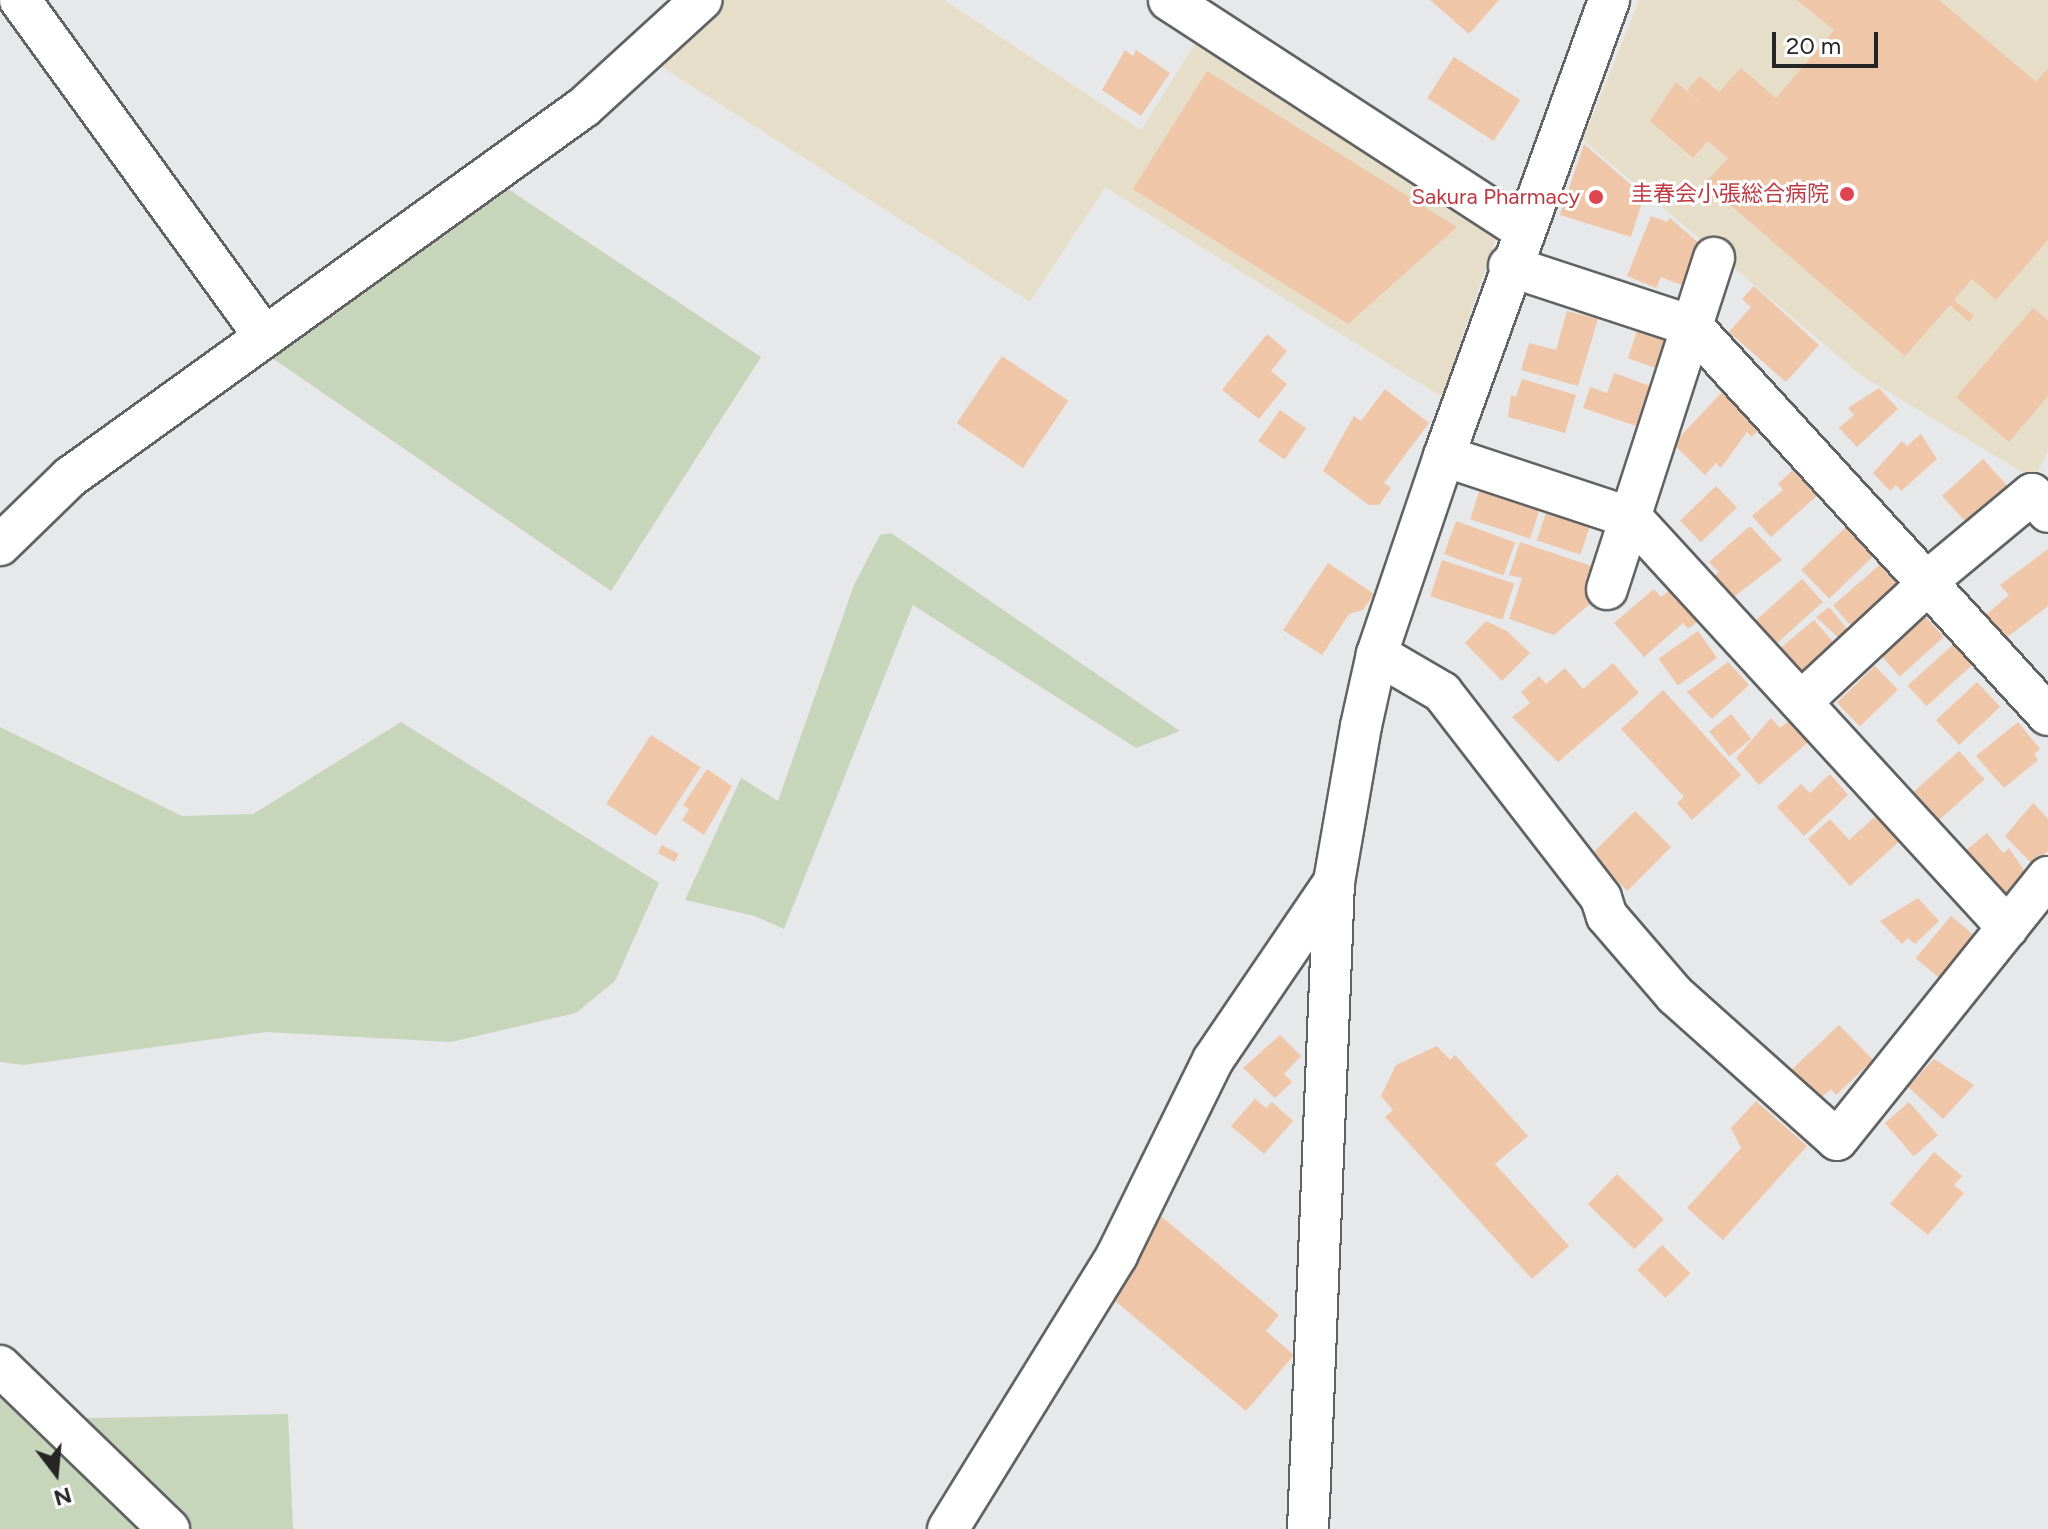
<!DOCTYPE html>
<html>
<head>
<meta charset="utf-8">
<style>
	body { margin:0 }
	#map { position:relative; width:2048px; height:1529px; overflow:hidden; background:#e7e8e9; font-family:Figtree,"Noto Sans JP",sans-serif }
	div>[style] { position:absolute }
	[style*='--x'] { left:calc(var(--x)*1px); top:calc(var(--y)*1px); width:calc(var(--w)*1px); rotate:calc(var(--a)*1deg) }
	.medical>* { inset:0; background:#e6dec8 }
	.green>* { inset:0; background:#c7d5ba }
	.building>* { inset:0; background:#f0c6a8; transform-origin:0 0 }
	.roads { filter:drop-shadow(2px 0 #616263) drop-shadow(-2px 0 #616263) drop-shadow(0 2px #616263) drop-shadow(0 -2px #616263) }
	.minor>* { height:40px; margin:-20px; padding:0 20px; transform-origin:20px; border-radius:20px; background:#fff }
	.dots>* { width:22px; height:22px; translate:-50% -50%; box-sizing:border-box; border:4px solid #fff; border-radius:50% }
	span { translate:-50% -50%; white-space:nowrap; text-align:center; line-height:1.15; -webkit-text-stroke:6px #fff; paint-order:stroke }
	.health-label { font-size:22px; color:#be3a42 }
	.right { translate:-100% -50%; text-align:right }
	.north { position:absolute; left:16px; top:1433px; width:80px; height:80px; -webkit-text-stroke:6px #fff; paint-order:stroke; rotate:164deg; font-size:22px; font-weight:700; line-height:32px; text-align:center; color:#252526 }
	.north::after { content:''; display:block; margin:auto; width:28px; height:36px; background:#252526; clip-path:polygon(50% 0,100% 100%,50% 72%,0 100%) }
	.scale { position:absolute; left:1772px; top:32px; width:106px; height:36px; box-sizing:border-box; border:4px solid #252526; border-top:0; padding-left:10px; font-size:24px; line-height:28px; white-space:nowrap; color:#252526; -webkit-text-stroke:6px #fff; paint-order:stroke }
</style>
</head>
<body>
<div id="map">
	<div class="medical">
		<i style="clip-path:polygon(717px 0,944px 0,1141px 130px,1201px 34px,1499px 229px,1442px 397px,1105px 187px,1030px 302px,651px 60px)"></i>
		<i style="clip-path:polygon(1639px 0,2048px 0,2048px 451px,2034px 479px,1862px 376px,1583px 140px)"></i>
	</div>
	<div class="green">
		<i style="clip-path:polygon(496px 181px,761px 357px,611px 591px,262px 351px)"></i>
		<i style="clip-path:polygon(891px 533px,1180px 731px,1136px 748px,913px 605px,784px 929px,755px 916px,685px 900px,741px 778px,778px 801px,854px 585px,880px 535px)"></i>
		<i style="clip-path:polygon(401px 722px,659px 883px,615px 981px,576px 1013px,451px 1042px,266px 1032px,23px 1065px,0 1062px,0 727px,182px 816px,253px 814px)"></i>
		<i style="clip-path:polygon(0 1375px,46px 1419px,288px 1414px,293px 1529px,0 1529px)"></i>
	</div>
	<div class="building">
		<i style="clip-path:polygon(1430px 0,1499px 0,1469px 34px)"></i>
		<i style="clip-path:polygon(1797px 0,1939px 0,2036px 82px,2048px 68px,2048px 240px,1996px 300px,1972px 279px,1954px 300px,1974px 316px,1969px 322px,1950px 305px,1905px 356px,1705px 183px,1728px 158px,1708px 141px,1693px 158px,1650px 121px,1676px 82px,1703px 105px,1687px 90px,1700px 76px,1719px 92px,1741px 68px,1776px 98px,1834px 30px)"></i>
		<i style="clip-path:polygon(1125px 50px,1133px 56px,1136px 50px,1170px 73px,1141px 116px,1102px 90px)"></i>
		<i style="left:1454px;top:57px;width:79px;height:49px;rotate:33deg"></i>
		<i style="clip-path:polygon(1207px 71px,1457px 227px,1348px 324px,1133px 189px)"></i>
		<i style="clip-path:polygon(1584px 144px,1644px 196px,1631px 237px,1560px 215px)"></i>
		<i style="clip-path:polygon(1651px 216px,1667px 222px,1670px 218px,1701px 245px,1684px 286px,1661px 277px,1656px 288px,1627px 276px)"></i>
		<i style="clip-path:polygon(1754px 286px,1819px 345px,1786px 382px,1729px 332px,1751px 307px,1742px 299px)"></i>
		<i style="clip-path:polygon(2033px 308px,2048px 320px,2048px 396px,2009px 442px,1956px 397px)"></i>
		<i style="clip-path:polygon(1567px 311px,1598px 319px,1578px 386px,1521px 370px,1529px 343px,1556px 350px)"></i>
		<i style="clip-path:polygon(1639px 325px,1674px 342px,1664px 371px,1628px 358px)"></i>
		<i style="clip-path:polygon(1267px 334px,1287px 351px,1271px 371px,1287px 384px,1259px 419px,1222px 390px)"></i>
		<i style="left:1002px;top:356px;width:80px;height:81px;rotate:34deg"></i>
		<i style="clip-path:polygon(1614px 373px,1653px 387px,1639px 427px,1583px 408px,1590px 387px,1607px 393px)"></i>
		<i style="clip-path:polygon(1522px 379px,1576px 395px,1565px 433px,1508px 417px,1511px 395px,1516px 397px)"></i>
		<i style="clip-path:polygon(1726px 388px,1764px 424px,1752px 437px,1747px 432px,1721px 468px,1716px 463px,1705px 475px,1673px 444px)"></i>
		<i style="clip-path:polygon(1879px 388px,1898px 409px,1857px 447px,1839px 428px,1854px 415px,1848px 408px)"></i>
		<i style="clip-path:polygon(1385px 389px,1429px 423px,1384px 483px,1391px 488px,1379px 505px,1369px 505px,1323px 471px,1354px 416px,1361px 421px)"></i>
		<i style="left:1280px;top:410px;width:32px;height:38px;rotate:35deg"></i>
		<i style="clip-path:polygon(1921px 434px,1937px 459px,1901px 491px,1896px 485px,1890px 491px,1873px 473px,1902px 441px,1907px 446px)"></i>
		<i style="left:1983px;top:459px;width:40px;height:55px;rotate:48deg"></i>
		<i style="clip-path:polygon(1795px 468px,1820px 493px,1771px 537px,1752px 516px,1783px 490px,1778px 484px)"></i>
		<i style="left:1482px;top:483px;width:63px;height:38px;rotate:18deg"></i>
		<i style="left:1716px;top:486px;width:30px;height:50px;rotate:46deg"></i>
		<i style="left:1547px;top:509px;width:46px;height:33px;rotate:18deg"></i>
		<i style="left:1456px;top:521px;width:63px;height:35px;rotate:20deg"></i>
		<i style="left:1851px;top:522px;width:40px;height:69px;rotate:46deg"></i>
		<i style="clip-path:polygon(1750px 526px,1782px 560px,1731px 599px,1712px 578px,1719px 572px,1709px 562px)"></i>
		<i style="clip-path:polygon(1520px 542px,1600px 569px,1591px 603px,1554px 635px,1509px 619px,1522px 578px,1509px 575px)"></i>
		<i style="clip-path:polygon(2048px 549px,2048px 606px,2002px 641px,1982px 618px,2009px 595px,2000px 585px)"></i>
		<i style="left:1442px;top:560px;width:76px;height:38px;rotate:18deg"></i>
		<i style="left:1883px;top:562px;width:35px;height:66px;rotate:49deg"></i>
		<i style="clip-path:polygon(1328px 563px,1374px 594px,1363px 610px,1349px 614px,1322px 655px,1283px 630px)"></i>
		<i style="left:1802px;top:579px;width:31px;height:64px;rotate:48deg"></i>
		<i style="clip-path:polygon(1675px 586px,1702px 618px,1688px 629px,1683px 623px,1644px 657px,1614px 623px,1654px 589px,1661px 597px)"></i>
		<i style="clip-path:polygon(1829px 607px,1853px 636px,1844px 643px,1816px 617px)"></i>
		<i style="left:1923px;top:614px;width:31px;height:59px;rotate:48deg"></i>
		<i style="clip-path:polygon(1814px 620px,1840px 650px,1809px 676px,1804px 670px,1799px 674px,1778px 650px)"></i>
		<i style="clip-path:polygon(1486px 621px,1507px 631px,1530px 653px,1502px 681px,1465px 643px)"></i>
		<i style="left:1698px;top:631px;width:33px;height:48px;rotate:55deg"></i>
		<i style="left:1956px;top:642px;width:28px;height:65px;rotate:48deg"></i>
		<i style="clip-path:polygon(1728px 662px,1749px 685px,1712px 719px,1687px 692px)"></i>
		<i style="clip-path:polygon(1613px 663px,1639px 693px,1558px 762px,1512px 717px,1530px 703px,1521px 692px,1539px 676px,1546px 684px,1565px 668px,1583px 689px)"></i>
		<i style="left:1875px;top:666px;width:33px;height:53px;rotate:46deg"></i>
		<i style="left:1977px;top:682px;width:34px;height:56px;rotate:47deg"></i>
		<i style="clip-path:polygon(1663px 690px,1741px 775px,1692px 820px,1677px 803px,1684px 797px,1621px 729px)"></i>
		<i style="left:1731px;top:714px;width:32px;height:28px;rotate:51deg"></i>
		<i style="clip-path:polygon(1771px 718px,1780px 728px,1790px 720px,1808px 742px,1759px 785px,1736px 758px)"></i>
		<i style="clip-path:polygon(2018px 722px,2040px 749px,2034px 754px,2038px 760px,2004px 788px,1976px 756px)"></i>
		<i style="left:651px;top:735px;width:59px;height:82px;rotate:33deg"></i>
		<i style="left:1959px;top:751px;width:38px;height:67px;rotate:48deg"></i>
		<i style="clip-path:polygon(707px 769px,732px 786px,704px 835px,682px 820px,689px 809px,683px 805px)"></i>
		<i style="clip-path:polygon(1830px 774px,1848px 795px,1804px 836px,1777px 807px,1801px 784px,1810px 793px)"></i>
		<i style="clip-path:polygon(2033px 803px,2048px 819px,2048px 851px,2033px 865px,2005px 836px)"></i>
		<i style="left:1635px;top:811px;width:51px;height:62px;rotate:45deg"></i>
		<i style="clip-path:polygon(1879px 813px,1902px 839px,1850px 886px,1808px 839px,1830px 819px,1849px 840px)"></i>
		<i style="clip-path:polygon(1987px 833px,2003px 853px,2009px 848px,2030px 879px,2005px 899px,1965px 851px)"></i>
		<i style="left:662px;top:845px;width:19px;height:9px;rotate:28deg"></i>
		<i style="clip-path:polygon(1918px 898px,1939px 921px,1915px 944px,1908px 938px,1902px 944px,1880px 921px)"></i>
		<i style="left:1951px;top:916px;width:39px;height:55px;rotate:40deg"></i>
		<i style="clip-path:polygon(1839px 1025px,1873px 1060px,1836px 1095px,1831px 1089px,1817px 1101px,1789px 1072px)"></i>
		<i style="clip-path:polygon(1280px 1035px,1301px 1056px,1284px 1074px,1292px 1082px,1275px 1098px,1243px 1068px)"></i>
		<i style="clip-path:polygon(1437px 1046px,1450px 1060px,1455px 1055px,1528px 1136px,1495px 1164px,1569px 1246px,1532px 1279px,1385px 1117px,1393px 1110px,1381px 1096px,1396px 1065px)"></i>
		<i style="clip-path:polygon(1934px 1059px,1974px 1085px,1943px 1119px,1908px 1087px)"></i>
		<i style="clip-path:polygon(1255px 1099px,1266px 1108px,1272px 1102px,1293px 1121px,1264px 1154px,1231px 1126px)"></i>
		<i style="clip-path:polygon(1756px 1101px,1807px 1146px,1723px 1240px,1687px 1208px,1741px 1148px,1731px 1128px)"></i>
		<i style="left:1909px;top:1102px;width:44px;height:32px;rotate:49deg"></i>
		<i style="clip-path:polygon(1934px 1152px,1962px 1176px,1954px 1185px,1964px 1193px,1928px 1235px,1890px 1204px)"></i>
		<i style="left:1617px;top:1174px;width:65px;height:42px;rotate:44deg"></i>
		<i style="clip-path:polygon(1162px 1217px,1279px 1315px,1266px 1331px,1294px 1355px,1246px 1411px,1101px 1289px)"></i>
		<i style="left:1662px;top:1245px;width:40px;height:35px;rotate:45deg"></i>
	</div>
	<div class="roads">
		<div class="minor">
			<i style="--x:20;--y:0;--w:415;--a:54"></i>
			<i style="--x:1169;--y:0;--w:422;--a:33"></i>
			<i style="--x:1509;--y:266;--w:193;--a:18.2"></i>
			<i style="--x:1692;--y:326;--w:527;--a:47.54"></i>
			<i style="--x:1444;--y:456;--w:198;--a:18.3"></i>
			<i style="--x:1632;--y:518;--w:556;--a:47.48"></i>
			<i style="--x:0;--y:545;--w:98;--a:-44.2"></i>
			<i style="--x:70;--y:477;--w:633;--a:-35.75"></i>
			<i style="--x:584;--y:107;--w:159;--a:-42.4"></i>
			<i style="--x:1925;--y:583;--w:139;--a:-39.8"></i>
			<i style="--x:2032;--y:494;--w:24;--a:48"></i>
			<i style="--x:1607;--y:589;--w:348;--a:-72.1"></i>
			<i style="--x:1377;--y:654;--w:75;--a:30.3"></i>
			<i style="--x:1442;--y:692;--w:260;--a:52.3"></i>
			<i style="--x:1601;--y:898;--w:19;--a:72"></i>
			<i style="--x:1607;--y:916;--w:104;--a:49.3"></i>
			<i style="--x:1675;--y:995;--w:217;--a:41.8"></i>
			<i style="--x:1837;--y:1140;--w:337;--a:-51.3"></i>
			<i style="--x:1801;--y:702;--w:172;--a:-42.9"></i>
			<i style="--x:0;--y:1366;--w:235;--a:44"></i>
			<i style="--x:948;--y:1529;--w:322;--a:-58.3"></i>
			<i style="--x:1117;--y:1255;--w:217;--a:-63.8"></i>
			<i style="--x:1213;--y:1060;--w:215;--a:-55.8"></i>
			<i style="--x:1308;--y:1529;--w:648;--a:-87.7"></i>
			<i style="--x:1334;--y:882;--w:158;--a:-80.2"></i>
			<i style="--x:1361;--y:726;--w:74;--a:-77.5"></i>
			<i style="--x:1377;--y:654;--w:209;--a:-71.3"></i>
			<i style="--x:1444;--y:456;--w:485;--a:-70.1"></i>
		</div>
	</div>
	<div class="dots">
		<i style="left:1847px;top:194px;background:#e0444e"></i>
		<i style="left:1596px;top:197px;background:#e0444e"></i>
	</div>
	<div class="health-label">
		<span class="right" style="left:1829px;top:194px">圭春会小張総合病院</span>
		<span class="right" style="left:1580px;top:197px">Sakura Pharmacy</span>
	</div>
	<div class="north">N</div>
	<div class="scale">20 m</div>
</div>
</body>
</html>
